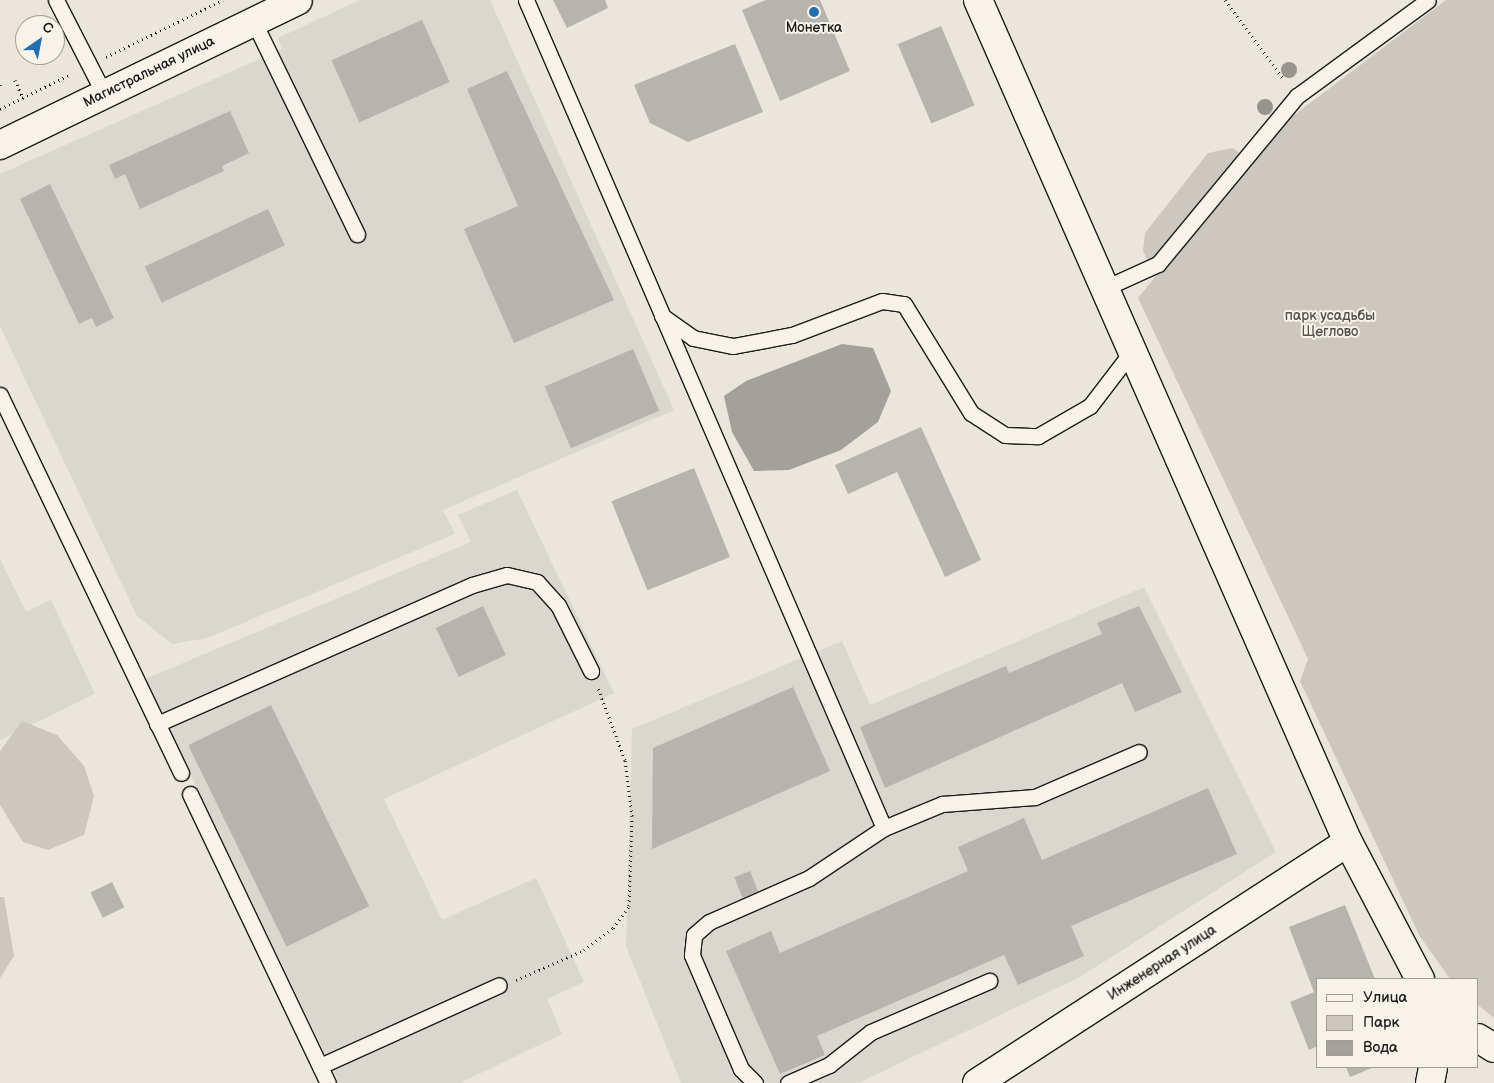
<!DOCTYPE html>
<html>
<head>
<meta charset="utf-8">
<style>
	body { margin:0 }
	#map { position:relative; width:1494px; height:1083px; overflow:hidden; background:#eae6dc; font-family:"Balsamiq Sans",sans-serif }
	div>[style] { position:absolute }
	[style*='--x'] { left:calc(var(--x)*1px); top:calc(var(--y)*1px); width:calc(var(--w)*1px); rotate:calc(var(--a)*1deg) }
	.built>* { inset:0; background:#dad7ce }
	.green>* { inset:0; background:#ccc8c0 }
	.water>* { inset:0; background:#a3a19a }
	.building>* { inset:0; background:#b6b4ac; transform-origin:0 0 }
	.path>* { height:3px; margin-top:-1.5px; transform-origin:0; background:repeating-linear-gradient(90deg,#1c1c1c 0 1px,transparent 0 5px) }
	.roads { filter:drop-shadow(1px 0 #1c1c1c) drop-shadow(-1px 0 #1c1c1c) drop-shadow(0 1px #1c1c1c) drop-shadow(0 -1px #1c1c1c) }
	.lane>* { height:15px; margin:-7.5px; padding:0 7.5px; transform-origin:7.5px; border-radius:7.5px; background:#f7f3e8 }
	.street>* { height:28px; margin:-14px; padding:0 14px; transform-origin:14px; border-radius:14px; background:#f7f3e8 }
	.secondary>* { height:28px; margin:-14px; padding:0 14px; transform-origin:14px; border-radius:14px; background:#f7f3e8 }
	.trees>* { width:16px; height:16px; margin:-8px; border-radius:50%; background:#96948d }
	.dots>* { width:14px; height:14px; translate:-50% -50%; box-sizing:border-box; border:2px solid #f7f3e8; border-radius:50% }
	span { translate:-50% -50%; white-space:nowrap; text-align:center; line-height:1.15; -webkit-text-stroke:4px #f7f3e8; paint-order:stroke }
	.poi-label { font-size:14px; color:#1c1c1c }
	.street-label { font-size:14px; color:#1c1c1c }
	.park-label { font-size:14px; color:#51504d }
	.legend { position:absolute; left:1316px; top:978px; width:162px; height:90px; box-sizing:border-box; background:#f7f3e8; border:1px solid #9f9d96; margin:0; padding:6px 9px; list-style:none; font-size:15px; color:#1c1c1c }
	.legend li { display:flex; align-items:center; gap:10px; height:25px }
	.legend b { width:25px; border:1px solid #9f9d96 }
	.north { position:absolute; left:15px; top:15px; width:50px; height:50px; box-sizing:border-box; background:#f7f3e8; border:1px solid #9f9d96; border-radius:50%; rotate:33deg; font-size:14px; font-weight:700; line-height:20px; text-align:center; color:#1c1c1c }
	.north::after { content:''; display:block; margin:auto; width:18px; height:22px; background:#1f6fb2; clip-path:polygon(50% 0,100% 100%,50% 72%,0 100%) }
</style>
</head>
<body>
<div id="map">
	<div class="built">
		<i style="clip-path:polygon(360px 0,490px 0,674px 410px,443px 510px,455px 534px,207px 638px,172px 644px,137px 616px,0 326px,0 174px,282px 49px,278px 38px)"></i>
		<i style="clip-path:polygon(517px 490px,614px 693px,384px 799px,442px 920px,536px 878px,584px 982px,547px 999px,562px 1034px,460px 1083px,339px 1083px,145px 679px,471px 542px,458px 515px)"></i>
		<i style="clip-path:polygon(0 559px,26px 612px,51px 600px,95px 694px,0 740px)"></i>
		<i style="clip-path:polygon(1144px 587px,1276px 852px,1080px 977px,858px 1083px,681px 1083px,626px 946px,632px 729px,842px 641px,870px 705px)"></i>
	</div>
	<div class="green">
		<i style="clip-path:polygon(1446px 0,1494px 0,1494px 1018px,1478px 1005px,1478px 979px,1450px 979px,1419px 935px,1300px 681px,1308px 659px,1138px 298px,1155px 277px,1143px 251px,1145px 233px,1208px 153px,1233px 148px,1251px 162px,1281px 125px)"></i>
		<i style="clip-path:polygon(22px 721px,57px 735px,84px 766px,94px 796px,84px 835px,48px 850px,23px 842px,0 805px,0 751px)"></i>
		<i style="clip-path:polygon(0 897px,4px 897px,14px 956px,0 978px)"></i>
	</div>
	<div class="water">
		<i style="clip-path:polygon(842px 344px,873px 348px,891px 391px,878px 422px,841px 450px,789px 470px,754px 471px,732px 432px,724px 396px,746px 381px)"></i>
	</div>
	<div class="building">
		<i style="clip-path:polygon(553px 0,605px 0,608px 8px,567px 28px)"></i>
		<i style="clip-path:polygon(766px 0,820px 0,850px 71px,780px 101px,742px 10px)"></i>
		<i style="left:422px;top:20px;width:68px;height:99px;rotate:66deg"></i>
		<i style="left:941px;top:26px;width:86px;height:47px;rotate:67deg"></i>
		<i style="clip-path:polygon(735px 44px,763px 112px,688px 142px,650px 123px,634px 85px)"></i>
		<i style="clip-path:polygon(507px 71px,614px 300px,514px 343px,464px 229px,518px 206px,467px 89px)"></i>
		<i style="clip-path:polygon(230px 111px,249px 153px,222px 166px,224px 171px,140px 209px,125px 174px,115px 179px,109px 165px)"></i>
		<i style="clip-path:polygon(50px 184px,114px 318px,96px 327px,92px 318px,79px 324px,20px 199px)"></i>
		<i style="left:268px;top:209px;width:40px;height:136px;rotate:65deg"></i>
		<i style="left:633px;top:349px;width:67px;height:96px;rotate:67deg"></i>
		<i style="clip-path:polygon(921px 427px,981px 560px,945px 577px,897px 472px,848px 494px,835px 465px)"></i>
		<i style="left:694px;top:468px;width:96px;height:89px;rotate:68deg"></i>
		<i style="left:483px;top:606px;width:54px;height:52px;rotate:65deg"></i>
		<i style="clip-path:polygon(1139px 606px,1182px 692px,1135px 712px,1122px 683px,885px 788px,860px 727px,1006px 666px,1009px 673px,1102px 634px,1097px 623px)"></i>
		<i style="clip-path:polygon(793px 687px,830px 771px,652px 849px,653px 748px)"></i>
		<i style="left:271px;top:705px;width:224px;height:92px;rotate:64deg"></i>
		<i style="clip-path:polygon(1208px 788px,1237px 854px,1071px 926px,1084px 956px,1018px 985px,1004px 955px,817px 1036px,825px 1055px,780px 1074px,726px 951px,771px 931px,780px 953px,968px 871px,958px 847px,1024px 818px,1042px 860px)"></i>
		<i style="left:750px;top:871px;width:22px;height:17px;rotate:68deg"></i>
		<i style="left:112px;top:882px;width:28px;height:24px;rotate:64deg"></i>
		<i style="clip-path:polygon(1345px 905px,1375px 979px,1318px 979px,1318px 1046px,1309px 1050px,1290px 1002px,1314px 992px,1289px 927px)"></i>
		<i style="clip-path:polygon(1346px 1067px,1374px 1067px,1350px 1077px)"></i>
	</div>
	<div class="path">
		<i style="--x:1225;--y:0;--w:99;--a:53.6"></i>
		<i style="--x:106;--y:57;--w:130;--a:-26"></i>
		<i style="--x:15;--y:80;--w:20;--a:66"></i>
		<i style="--x:0;--y:85;--w:2;--a:63"></i>
		<i style="--x:0;--y:109;--w:79;--a:-26.2"></i>
		<i style="--x:516;--y:980;--w:74;--a:-23.8"></i>
		<i style="--x:584;--y:950;--w:36;--a:-37"></i>
		<i style="--x:613;--y:928;--w:27;--a:-54"></i>
		<i style="--x:629;--y:906;--w:90;--a:-88.1"></i>
		<i style="--x:632;--y:816;--w:56;--a:-97.1"></i>
		<i style="--x:625;--y:760;--w:77;--a:-110.6"></i>
	</div>
	<div class="roads">
		<div class="lane">
			<i style="--x:56;--y:0;--w:106;--a:62.9"></i>
			<i style="--x:526;--y:0;--w:902;--a:66.62"></i>
			<i style="--x:254;--y:22;--w:236;--a:64.1"></i>
			<i style="--x:1105;--y:288;--w:58;--a:-24.4"></i>
			<i style="--x:1158;--y:264;--w:218;--a:-50.4"></i>
			<i style="--x:1297;--y:96;--w:162;--a:-36.2"></i>
			<i style="--x:662;--y:316;--w:38;--a:35"></i>
			<i style="--x:693;--y:338;--w:41;--a:11.3"></i>
			<i style="--x:733;--y:346;--w:60;--a:-10.6"></i>
			<i style="--x:792;--y:335;--w:96;--a:-20.7"></i>
			<i style="--x:882;--y:301;--w:22;--a:8"></i>
			<i style="--x:904;--y:304;--w:128;--a:58.4"></i>
			<i style="--x:971;--y:413;--w:40;--a:32.9"></i>
			<i style="--x:1005;--y:435;--w:33;--a:2"></i>
			<i style="--x:1038;--y:436;--w:60;--a:-30"></i>
			<i style="--x:1090;--y:406;--w:69;--a:-52.6"></i>
			<i style="--x:0;--y:395;--w:419;--a:64.4"></i>
			<i style="--x:157;--y:724;--w:344;--a:-23.8"></i>
			<i style="--x:472;--y:585;--w:36;--a:-16"></i>
			<i style="--x:507;--y:575;--w:31;--a:13"></i>
			<i style="--x:537;--y:582;--w:31;--a:48"></i>
			<i style="--x:558;--y:605;--w:74;--a:63.4"></i>
			<i style="--x:190;--y:794;--w:320;--a:64.5"></i>
			<i style="--x:320;--y:1066;--w:196;--a:-24.3"></i>
			<i style="--x:755;--y:1083;--w:20;--a:-135"></i>
			<i style="--x:741;--y:1069;--w:124;--a:-113.3"></i>
			<i style="--x:692;--y:955;--w:20;--a:-84"></i>
			<i style="--x:694;--y:935;--w:20;--a:-41"></i>
			<i style="--x:709;--y:922;--w:109;--a:-23.7"></i>
			<i style="--x:809;--y:878;--w:90;--a:-33.7"></i>
			<i style="--x:884;--y:828;--w:63;--a:-22.5"></i>
			<i style="--x:942;--y:804;--w:93;--a:-4.3"></i>
			<i style="--x:1035;--y:797;--w:113;--a:-23.4"></i>
			<i style="--x:788;--y:1083;--w:45;--a:-23.7"></i>
			<i style="--x:829;--y:1065;--w:53;--a:-38.2"></i>
			<i style="--x:871;--y:1032;--w:129;--a:-23.4"></i>
		</div>
		<div class="street">
			<i style="--x:977;--y:1083;--w:442;--a:-33"></i>
			<i style="--x:1430;--y:1083;--w:16;--a:-79"></i>
		</div>
		<div class="secondary">
			<i style="--x:978;--y:0;--w:920;--a:66.28"></i>
			<i style="--x:1348;--y:842;--w:155;--a:62.3"></i>
			<i style="--x:0;--y:145;--w:331;--a:-25.9"></i>
			<i style="--x:1478;--y:1038;--w:19;--a:32"></i>
		</div>
	</div>
	<div class="trees">
		<i style="left:1289px;top:70px"></i>
		<i style="left:1265px;top:107px"></i>
	</div>
	<div class="dots">
		<i style="left:814px;top:12px;background:#1f6fb2"></i>
	</div>
	<div class="poi-label">
		<span style="left:814px;top:28px">Монетка</span>
	</div>
	<div class="street-label">
		<span style="left:149px;top:72px;rotate:-26deg">Магистральная улица</span>
		<span style="left:1162px;top:963px;rotate:-33deg">Инженерная улица</span>
	</div>
	<div class="park-label">
		<span style="left:1330px;top:324px">парк усадьбы<br>Щеглово</span>
	</div>
	<ul class="legend">
	<li><b style="height:6px;background:#f7f3e8"></b>Улица</li>
	<li><b style="height:14px;background:#ccc8c0"></b>Парк</li>
	<li><b style="height:14px;background:#a3a19a"></b>Вода</li>
	</ul>
	<div class="north">С</div>
</div>
</body>
</html>
